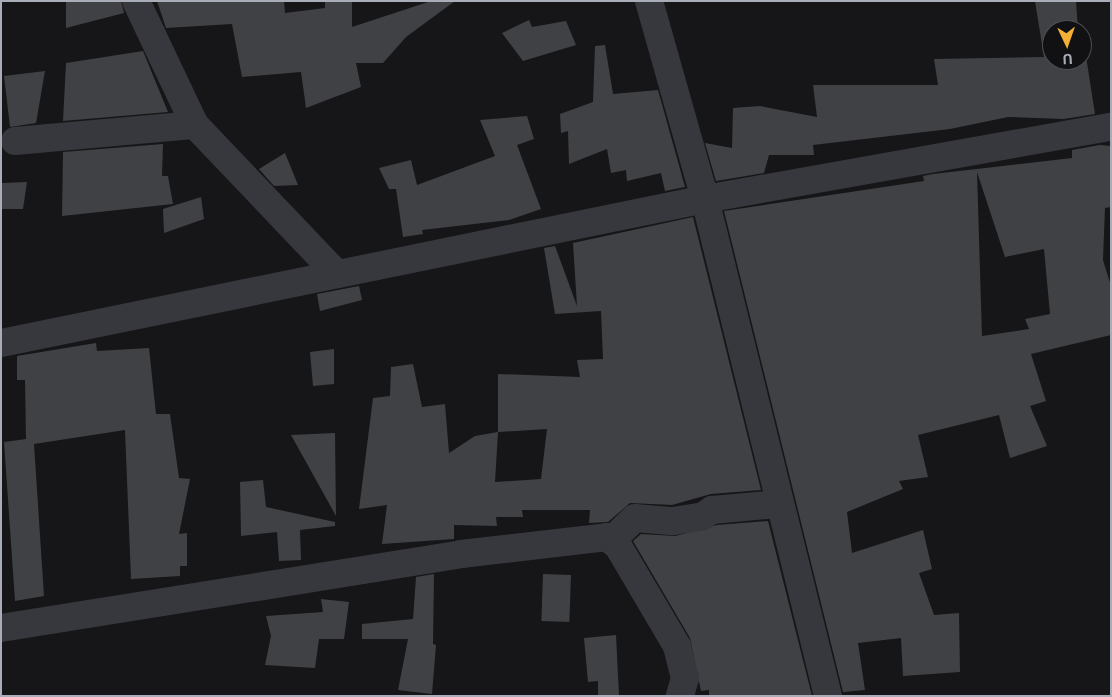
<!DOCTYPE html>
<html>
<head>
<meta charset="utf-8">
<style>
	body { margin:0 }
	#map { position:relative; width:1112px; height:697px; overflow:hidden; background:#161618; font-family:"Public Sans",sans-serif }
	div>[style] { position:absolute }
	[style*='--x'] { left:calc(var(--x)*1px); top:calc(var(--y)*1px); width:calc(var(--w)*1px); rotate:calc(var(--a)*1deg) }
	.building>* { inset:0; background:#404145; transform-origin:0 0 }
	.minor>* { height:28px; margin:-14px; padding:0 14px; transform-origin:14px; border-radius:14px; background:#37383d }
	span { translate:-50% -50%; white-space:nowrap; text-align:center; line-height:1.15; -webkit-text-stroke:4px #111113; paint-order:stroke }
	.frame { position:absolute; inset:0; border:2px solid #a8adb8; pointer-events:none }
	.north { position:absolute; left:1042px; top:20px; width:50px; height:50px; box-sizing:border-box; background:#111113; border:1px solid #4d4f55; border-radius:50%; rotate:177deg; font-size:14px; font-weight:700; line-height:20px; text-align:center; color:#a8adb8 }
	.north::after { content:''; display:block; margin:auto; width:18px; height:22px; background:#f2b134; clip-path:polygon(50% 0,100% 100%,50% 72%,0 100%) }
</style>
</head>
<body>
<div id="map">
	<div class="building">
		<i style="clip-path:polygon(66px 1px,121px 1px,124px 13px,66px 28px)"></i>
		<i style="clip-path:polygon(157px 1px,284px 1px,285px 13px,325px 8px,325px 1px,352px 1px,352px 27px,431px 1px,455px 1px,406px 37px,383px 63px,356px 63px,361px 87px,306px 108px,301px 72px,242px 77px,232px 24px,166px 28px)"></i>
		<i style="clip-path:polygon(1035px 1px,1076px 1px,1078px 30px,1052px 30px,1052px 60px,1082px 60px,1085px 50px,1095px 114px,1064px 119px,1008px 117px,950px 129px,813px 145px,814px 155px,769px 155px,764px 173px,716px 181px,705px 143px,732px 148px,733px 108px,760px 106px,817px 117px,813px 85px,938px 85px,934px 59px,1044px 57px)"></i>
		<i style="clip-path:polygon(529px 20px,532px 27px,566px 21px,576px 45px,523px 61px,502px 33px)"></i>
		<i style="clip-path:polygon(605px 45px,613px 94px,658px 90px,685px 187px,665px 191px,661px 173px,627px 181px,626px 170px,611px 173px,607px 149px,569px 164px,568px 131px,561px 133px,560px 114px,593px 102px,595px 46px)"></i>
		<i style="clip-path:polygon(143px 51px,168px 112px,63px 121px,66px 63px)"></i>
		<i style="clip-path:polygon(45px 71px,36px 123px,10px 127px,4px 76px)"></i>
		<i style="clip-path:polygon(527px 116px,534px 139px,517px 145px,541px 209px,509px 220px,422px 230px,423px 234px,403px 237px,396px 189px,389px 189px,379px 168px,411px 160px,417px 185px,495px 156px,480px 120px)"></i>
		<i style="clip-path:polygon(163px 144px,162px 176px,168px 176px,173px 204px,62px 216px,63px 152px)"></i>
		<i style="clip-path:polygon(evenodd,1100px 145px,1111px 146px,1111px 207px,1105px 208px,1103px 260px,1111px 286px,1111px 335px,1031px 354px,1046px 401px,1030px 406px,1047px 446px,1010px 458px,999px 415px,918px 435px,928px 477px,899px 481px,903px 489px,847px 512px,852px 553px,923px 530px,932px 569px,919px 573px,934px 615px,959px 613px,960px 672px,903px 676px,901px 638px,858px 643px,865px 690px,843px 692px,724px 211px,924px 181px,923px 176px,933px 174px,1072px 158px,1072px 150px,1100px 145px,977px 172px,1005px 257px,1044px 249px,1050px 314px,1025px 319px,1029px 329px,982px 336px,977px 172px)"></i>
		<i style="clip-path:polygon(285px 153px,298px 185px,274px 186px,259px 169px)"></i>
		<i style="clip-path:polygon(27px 182px,23px 209px,1px 209px,1px 183px)"></i>
		<i style="clip-path:polygon(201px 197px,204px 219px,164px 233px,163px 209px)"></i>
		<i style="clip-path:polygon(evenodd,693px 217px,761px 490px,711px 494px,672px 505px,630px 503px,608px 522px,589px 523px,590px 510px,522px 510px,523px 517px,496px 517px,497px 526px,454px 525px,454px 539px,382px 544px,387px 505px,359px 509px,373px 398px,390px 396px,391px 367px,413px 364px,422px 407px,445px 404px,449px 453px,475px 436px,498px 432px,498px 374px,580px 377px,577px 360px,603px 359px,601px 311px,555px 314px,544px 248px,555px 246px,577px 306px,573px 243px,693px 217px,547px 429px,541px 479px,495px 482px,498px 432px,547px 429px)"></i>
		<i style="clip-path:polygon(359px 286px,362px 300px,320px 311px,317px 294px)"></i>
		<i style="clip-path:polygon(96px 343px,97px 351px,149px 348px,156px 414px,170px 414px,179px 478px,190px 479px,179px 534px,187px 533px,187px 566px,180px 566px,180px 576px,131px 579px,125px 430px,34px 444px,44px 596px,15px 601px,4px 442px,26px 439px,25px 380px,17px 380px,17px 356px)"></i>
		<i style="clip-path:polygon(334px 349px,334px 384px,313px 386px,310px 352px)"></i>
		<i style="clip-path:polygon(335px 433px,336px 516px,291px 435px)"></i>
		<i style="clip-path:polygon(263px 480px,266px 507px,335px 522px,335px 526px,300px 530px,301px 560px,279px 561px,277px 532px,241px 536px,240px 482px)"></i>
		<i style="clip-path:polygon(768px 521px,812px 696px,709px 696px,709px 690px,701px 691px,690px 638px,633px 541px,641px 534px,675px 536px,717px 525px)"></i>
		<i style="clip-path:polygon(434px 574px,433px 644px,436px 645px,432px 694px,398px 690px,408px 639px,362px 639px,362px 624px,413px 619px,416px 577px)"></i>
		<i style="left:543px;top:574px;width:28px;height:47px;rotate:2deg"></i>
		<i style="clip-path:polygon(321px 599px,349px 602px,344px 639px,319px 639px,315px 668px,265px 665px,271px 636px,266px 616px,323px 612px)"></i>
		<i style="clip-path:polygon(616px 635px,619px 696px,598px 696px,598px 681px,588px 682px,584px 638px)"></i>
	</div>
	<div class="minor">
		<i style="--x:136;--y:1;--w:137;--a:64.6"></i>
		<i style="--x:195;--y:125;--w:206;--a:46.4"></i>
		<i style="--x:649;--y:1;--w:206;--a:74.2"></i>
		<i style="--x:705;--y:199;--w:512;--a:76.1"></i>
		<i style="--x:15;--y:141;--w:181;--a:-5.1"></i>
		<i style="--x:1;--y:343;--w:719;--a:-11.56"></i>
		<i style="--x:705;--y:199;--w:412;--a:-10.1"></i>
		<i style="--x:613;--y:539;--w:30;--a:-44"></i>
		<i style="--x:635;--y:518;--w:38;--a:5"></i>
		<i style="--x:673;--y:521;--w:30;--a:-9"></i>
		<i style="--x:703;--y:516;--w:11;--a:-34"></i>
		<i style="--x:712;--y:510;--w:66;--a:-5.2"></i>
		<i style="--x:1;--y:628;--w:466;--a:-9.1"></i>
		<i style="--x:461;--y:554;--w:147;--a:-6.6"></i>
		<i style="--x:607;--y:537;--w:14;--a:39"></i>
		<i style="--x:618;--y:546;--w:116;--a:59.5"></i>
		<i style="--x:677;--y:646;--w:33;--a:76"></i>
		<i style="--x:685;--y:678;--w:19;--a:106"></i>
	</div>
	<div class="frame"></div>
	<div class="north">U</div>
</div>
</body>
</html>
